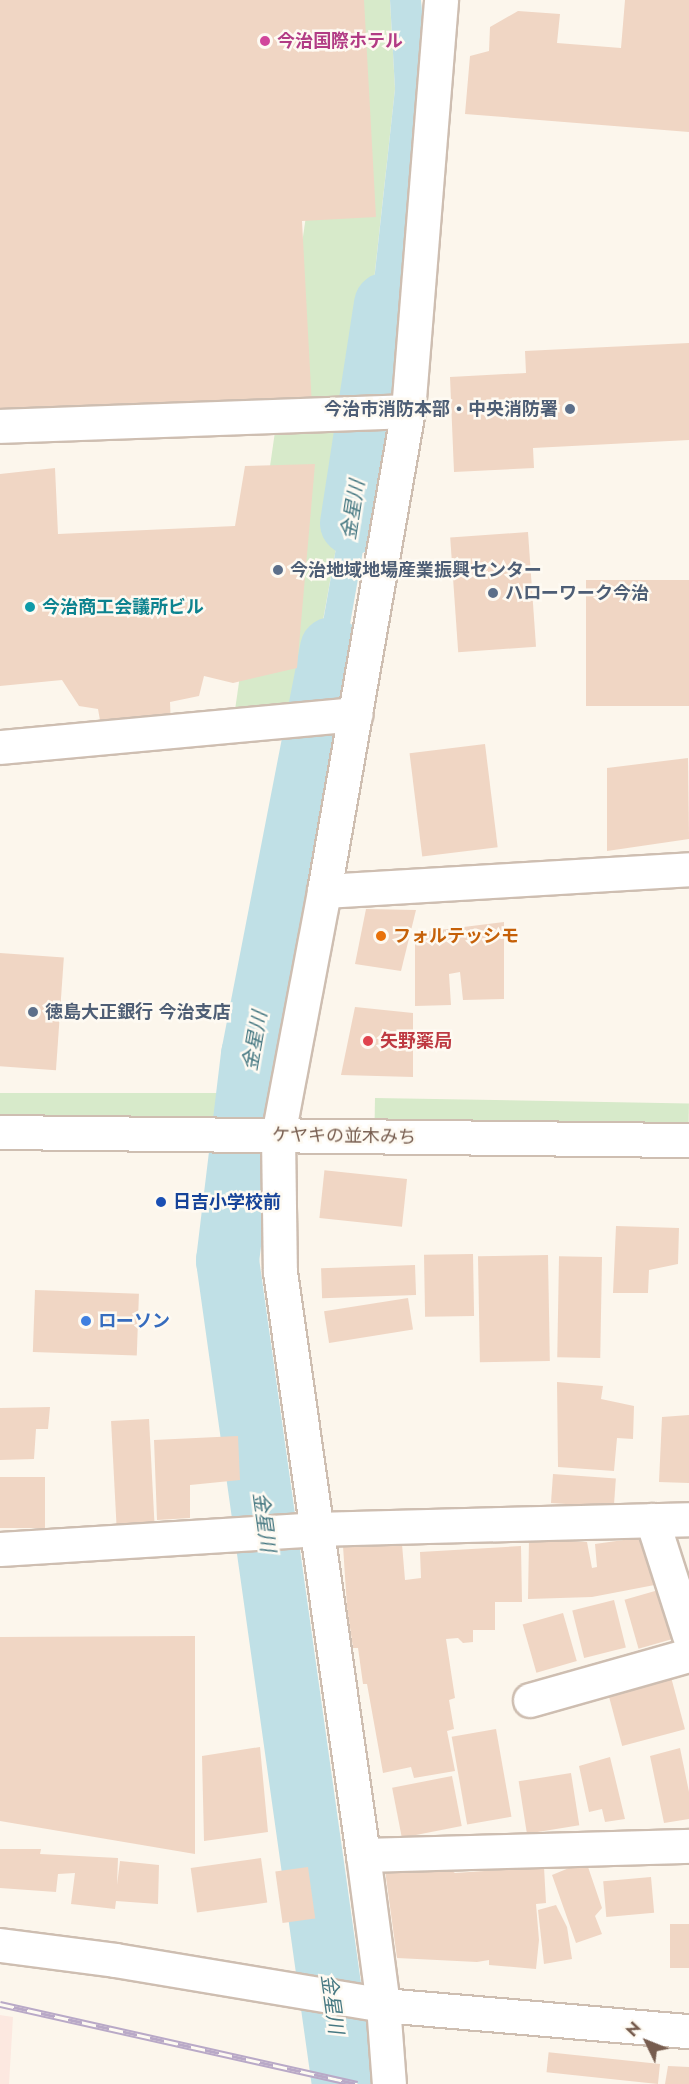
<!DOCTYPE html>
<html>
<head>
<meta charset="utf-8">
<style>
	body { margin:0 }
	#map { position:relative; width:689px; height:2084px; overflow:hidden; background:#fcf6ec; font-family:Jost,"Noto Sans JP",sans-serif }
	div>[style] { position:absolute }
	[style*='--x'] { left:calc(var(--x)*1px); top:calc(var(--y)*1px); width:calc(var(--w)*1px); rotate:calc(var(--a)*1deg) }
	.commercial>* { inset:0; background:#fce8e0 }
	.green>* { inset:0; background:#d7eaca; transform-origin:0 0 }
	.water>* { inset:0; background:#c0e0e6; transform-origin:0 0 }
	.river>* { height:63px; margin:-31.5px; padding:0 31.5px; transform-origin:31.5px; border-radius:31.5px; background:#c0e0e6 }
	.building>* { inset:0; background:#f0d6c4; transform-origin:0 0 }
	.roads { filter:drop-shadow(2px 0 #cebeb1) drop-shadow(-2px 0 #cebeb1) drop-shadow(0 2px #cebeb1) drop-shadow(0 -2px #cebeb1) }
	.street>* { height:33px; margin:-16.5px; padding:0 16.5px; transform-origin:16.5px; border-radius:16.5px; background:#fff }
	.secondary>* { height:33px; margin:-16.5px; padding:0 16.5px; transform-origin:16.5px; border-radius:16.5px; background:#fff }
	.rail>* { height:7px; margin-top:-3.5px; transform-origin:0; background:repeating-linear-gradient(90deg,#fefaf2 0 14px,#b9a9c7 0 28px); box-sizing:border-box; border-block:2px solid #b9a9c7 }
	.dots>* { width:16px; height:16px; translate:-50% -50%; box-sizing:border-box; border:3px solid #fefaf2; border-radius:50% }
	span { translate:-50% -50%; white-space:nowrap; text-align:center; line-height:1.15; -webkit-text-stroke:5px #fefaf2; paint-order:stroke }
	.hotel-label { font-size:18px; color:#b23c85; font-weight:700 }
	.left { translate:0 -50%; text-align:left }
	.service-label { font-size:18px; color:#4e5e75; font-weight:700 }
	.right { translate:-100% -50%; text-align:right }
	.culture-label { font-size:18px; color:#0d838f; font-weight:700 }
	.food-label { font-size:18px; color:#c56008; font-weight:700 }
	.health-label { font-size:18px; color:#be3a42; font-weight:700 }
	.street-label { font-size:18px; color:#775d4f }
	.transit-label { font-size:18px; color:#164399; font-weight:700 }
	.shop-label { font-size:18px; color:#366cbe; font-weight:700 }
	.water-label { font-size:20px; color:#467882; font-style:italic }
	.north { position:absolute; left:617px; top:2012px; width:60px; height:60px; -webkit-text-stroke:4px #fefaf2; paint-order:stroke; rotate:313deg; font-size:16px; font-weight:700; line-height:24px; text-align:center; color:#775d4f }
	.north::after { content:''; display:block; margin:auto; width:21px; height:27px; background:#775d4f; clip-path:polygon(50% 0,100% 100%,50% 72%,0 100%) }
</style>
</head>
<body>
<div id="map">
	<div class="commercial">
		<i style="clip-path:polygon(0 2015px,13px 2017px,9px 2084px,0 2084px)"></i>
	</div>
	<div class="green">
		<i style="clip-path:polygon(337px 0,390px 0,395px 89px,358px 426px,307px 709px,234px 717px)"></i>
		<i style="left:0;top:1093px;width:227px;height:25px"></i>
		<i style="left:375px;top:1098px;width:314px;height:25px;rotate:1deg"></i>
	</div>
	<div class="water">
		<i style="clip-path:polygon(390px 0,421px 0,424px 34px,420px 153px,391px 387px,362px 391px,395px 89px)"></i>
		<i style="left:383px;top:437px;width:267px;height:27px;rotate:100deg"></i>
	</div>
	<div class="river">
		<i style="--x:351;--y:523;--w:222;--a:-81.2"></i>
		<i style="--x:331;--y:648;--w:414;--a:101"></i>
		<i style="--x:252;--y:1054;--w:208;--a:96.9"></i>
		<i style="--x:227;--y:1260;--w:832;--a:81.99"></i>
	</div>
	<div class="building">
		<i style="clip-path:polygon(0 0,364px 0,376px 217px,302px 221px,312px 407px,0 425px)"></i>
		<i style="clip-path:polygon(625px 0,689px 0,689px 132px,465px 114px,470px 56px,489px 51px,490px 27px,518px 11px,560px 14px,557px 43px,621px 48px)"></i>
		<i style="clip-path:polygon(689px 343px,689px 440px,533px 448px,534px 468px,454px 472px,450px 377px,526px 373px,525px 351px)"></i>
		<i style="clip-path:polygon(315px 464px,297px 668px,233px 683px,204px 676px,199px 696px,170px 702px,171px 727px,101px 726px,98px 709px,79px 706px,62px 680px,0 686px,0 474px,55px 468px,58px 534px,235px 526px,245px 466px)"></i>
		<i style="left:528px;top:532px;width:115px;height:78px;rotate:86deg"></i>
		<i style="left:689px;top:580px;width:126px;height:103px;rotate:90deg"></i>
		<i style="left:485px;top:744px;width:104px;height:76px;rotate:83deg"></i>
		<i style="clip-path:polygon(688px 758px,689px 839px,607px 851px,607px 768px)"></i>
		<i style="clip-path:polygon(366px 909px,416px 910px,401px 971px,355px 964px)"></i>
		<i style="clip-path:polygon(504px 922px,504px 999px,463px 1000px,460px 972px,449px 974px,451px 1005px,415px 1006px,415px 933px)"></i>
		<i style="left:0;top:953px;width:64px;height:113px;rotate:4deg"></i>
		<i style="clip-path:polygon(355px 1007px,413px 1013px,413px 1077px,341px 1075px)"></i>
		<i style="left:407px;top:1179px;width:48px;height:83px;rotate:96deg"></i>
		<i style="clip-path:polygon(616px 1226px,679px 1228px,678px 1264px,649px 1270px,648px 1293px,613px 1293px)"></i>
		<i style="left:473px;top:1254px;width:62px;height:49px;rotate:89deg"></i>
		<i style="left:548px;top:1255px;width:106px;height:70px;rotate:89deg"></i>
		<i style="left:602px;top:1257px;width:101px;height:43px;rotate:91deg"></i>
		<i style="left:415px;top:1265px;width:30px;height:94px;rotate:88deg"></i>
		<i style="left:35px;top:1290px;width:104px;height:62px;rotate:2deg"></i>
		<i style="left:408px;top:1298px;width:32px;height:85px;rotate:81deg"></i>
		<i style="clip-path:polygon(557px 1382px,603px 1386px,601px 1399px,634px 1406px,633px 1439px,617px 1438px,614px 1471px,558px 1467px)"></i>
		<i style="clip-path:polygon(50px 1407px,48px 1429px,36px 1429px,34px 1459px,0 1460px,0 1408px)"></i>
		<i style="clip-path:polygon(689px 1415px,689px 1483px,659px 1482px,662px 1417px)"></i>
		<i style="left:149px;top:1419px;width:104px;height:38px;rotate:87deg"></i>
		<i style="clip-path:polygon(238px 1436px,240px 1480px,190px 1485px,190px 1518px,157px 1520px,154px 1440px)"></i>
		<i style="left:553px;top:1474px;width:63px;height:29px;rotate:4deg"></i>
		<i style="left:45px;top:1477px;width:51px;height:45px;rotate:90deg"></i>
		<i style="clip-path:polygon(645px 1537px,665px 1583px,592px 1597px,528px 1599px,529px 1539px,587px 1542px,592px 1568px,597px 1567px,595px 1544px)"></i>
		<i style="clip-path:polygon(402px 1544px,405px 1580px,421px 1578px,420px 1552px,521px 1546px,522px 1602px,495px 1602px,495px 1630px,473px 1630px,473px 1642px,463px 1643px,458px 1638px,446px 1639px,455px 1698px,449px 1700px,454px 1729px,447px 1731px,455px 1771px,414px 1778px,411px 1767px,383px 1773px,367px 1684px,363px 1684px,358px 1648px,353px 1648px,347px 1607px,343px 1546px)"></i>
		<i style="left:662px;top:1589px;width:51px;height:39px;rotate:74deg"></i>
		<i style="left:614px;top:1600px;width:49px;height:43px;rotate:76deg"></i>
		<i style="left:563px;top:1613px;width:50px;height:42px;rotate:74deg"></i>
		<i style="clip-path:polygon(195px 1636px,195px 1854px,0 1821px,0 1637px)"></i>
		<i style="left:671px;top:1677px;width:54px;height:65px;rotate:75deg"></i>
		<i style="left:496px;top:1729px;width:89px;height:45px;rotate:80deg"></i>
		<i style="clip-path:polygon(260px 1747px,268px 1832px,204px 1841px,202px 1756px)"></i>
		<i style="clip-path:polygon(680px 1748px,689px 1792px,689px 1819px,664px 1823px,650px 1756px)"></i>
		<i style="clip-path:polygon(610px 1757px,625px 1819px,605px 1822px,602px 1809px,589px 1812px,579px 1766px)"></i>
		<i style="left:571px;top:1773px;width:53px;height:53px;rotate:81deg"></i>
		<i style="left:452px;top:1776px;width:51px;height:61px;rotate:79deg"></i>
		<i style="clip-path:polygon(0 1849px,41px 1849px,40px 1854px,118px 1858px,117px 1885px,120px 1861px,159px 1865px,158px 1904px,116px 1901px,115px 1909px,71px 1904px,75px 1873px,58px 1874px,56px 1892px,0 1888px)"></i>
		<i style="left:261px;top:1858px;width:45px;height:71px;rotate:82deg"></i>
		<i style="clip-path:polygon(586px 1861px,602px 1908px,595px 1916px,602px 1934px,576px 1943px,552px 1875px)"></i>
		<i style="left:308px;top:1867px;width:52px;height:33px;rotate:82deg"></i>
		<i style="clip-path:polygon(544px 1867px,546px 1903px,536px 1904px,539px 1940px,536px 1969px,489px 1965px,489px 1960px,477px 1962px,397px 1958px,385px 1870px,447px 1868px,455px 1873px)"></i>
		<i style="left:651px;top:1877px;width:36px;height:48px;rotate:85deg"></i>
		<i style="clip-path:polygon(556px 1905px,567px 1927px,572px 1959px,544px 1964px,538px 1910px)"></i>
		<i style="left:670px;top:1924px;width:19px;height:44px"></i>
		<i style="left:660px;top:2064px;width:20px;height:112px;rotate:96deg"></i>
		<i style="clip-path:polygon(668px 2066px,689px 2067px,689px 2084px,665px 2084px)"></i>
	</div>
	<div class="roads">
		<div class="street">
			<i style="--x:0;--y:426;--w:408;--a:-2.1"></i>
			<i style="--x:0;--y:747;--w:357;--a:-5.3"></i>
			<i style="--x:324;--y:891;--w:366;--a:-3.4"></i>
			<i style="--x:278;--y:1135;--w:137;--a:89.2"></i>
			<i style="--x:280;--y:1272;--w:589;--a:81.9"></i>
			<i style="--x:363;--y:1855;--w:151;--a:82.4"></i>
			<i style="--x:383;--y:2005;--w:79;--a:85.7"></i>
			<i style="--x:652;--y:1520;--w:121;--a:72.2"></i>
			<i style="--x:0;--y:1549;--w:316;--a:-3.6"></i>
			<i style="--x:315;--y:1529;--w:374;--a:-1.5"></i>
			<i style="--x:530;--y:1700;--w:165;--a:-15.8"></i>
			<i style="--x:363;--y:1855;--w:326;--a:-1.6"></i>
		</div>
		<div class="secondary">
			<i style="--x:0;--y:1132;--w:689;--a:0.67"></i>
			<i style="--x:278;--y:1135;--w:248;--a:-79.3"></i>
			<i style="--x:324;--y:891;--w:487;--a:-80.1"></i>
			<i style="--x:408;--y:411;--w:412;--a:-85.4"></i>
			<i style="--x:0;--y:1945;--w:116;--a:7.4"></i>
			<i style="--x:115;--y:1960;--w:272;--a:9.5"></i>
			<i style="--x:383;--y:2005;--w:307;--a:4.9"></i>
		</div>
	</div>
	<div class="rail">
		<i style="--x:0;--y:2004;--w:366;--a:12.6"></i>
	</div>
	<div class="dots">
		<i style="left:265px;top:41px;background:#d1479c"></i>
		<i style="left:570px;top:409px;background:#5c6f8a"></i>
		<i style="left:278px;top:570px;background:#5c6f8a"></i>
		<i style="left:493px;top:593px;background:#5c6f8a"></i>
		<i style="left:30px;top:607px;background:#0f9aa8"></i>
		<i style="left:381px;top:936px;background:#e8710a"></i>
		<i style="left:33px;top:1012px;background:#5c6f8a"></i>
		<i style="left:368px;top:1041px;background:#e0444e"></i>
		<i style="left:161px;top:1202px;background:#1a4fb4"></i>
		<i style="left:86px;top:1321px;background:#3f7fe0"></i>
	</div>
	<div class="hotel-label">
		<span class="left" style="left:277px;top:41px">今治国際ホテル</span>
	</div>
	<div class="service-label">
		<span class="right" style="left:558px;top:409px">今治市消防本部・中央消防署</span>
		<span class="left" style="left:290px;top:570px">今治地域地場産業振興センター</span>
		<span class="left" style="left:505px;top:593px">ハローワーク今治</span>
		<span class="left" style="left:45px;top:1012px">徳島大正銀行 今治支店</span>
	</div>
	<div class="culture-label">
		<span class="left" style="left:42px;top:607px">今治商工会議所ビル</span>
	</div>
	<div class="food-label">
		<span class="left" style="left:393px;top:936px">フォルテッシモ</span>
	</div>
	<div class="health-label">
		<span class="left" style="left:380px;top:1041px">矢野薬局</span>
	</div>
	<div class="street-label">
		<span style="left:344px;top:1136px;rotate:1deg">ケヤキの並木みち</span>
	</div>
	<div class="transit-label">
		<span class="left" style="left:173px;top:1202px">日吉小学校前</span>
	</div>
	<div class="shop-label">
		<span class="left" style="left:98px;top:1321px">ローソン</span>
	</div>
	<div class="water-label">
		<span style="left:353px;top:510px;rotate:-81deg">金星川</span>
		<span style="left:255px;top:1041px;rotate:-80deg">金星川</span>
		<span style="left:264px;top:1522px;rotate:82deg">金星川</span>
		<span style="left:332px;top:2004px;rotate:82deg">金星川</span>
	</div>
	<div class="north">N</div>
</div>
</body>
</html>
